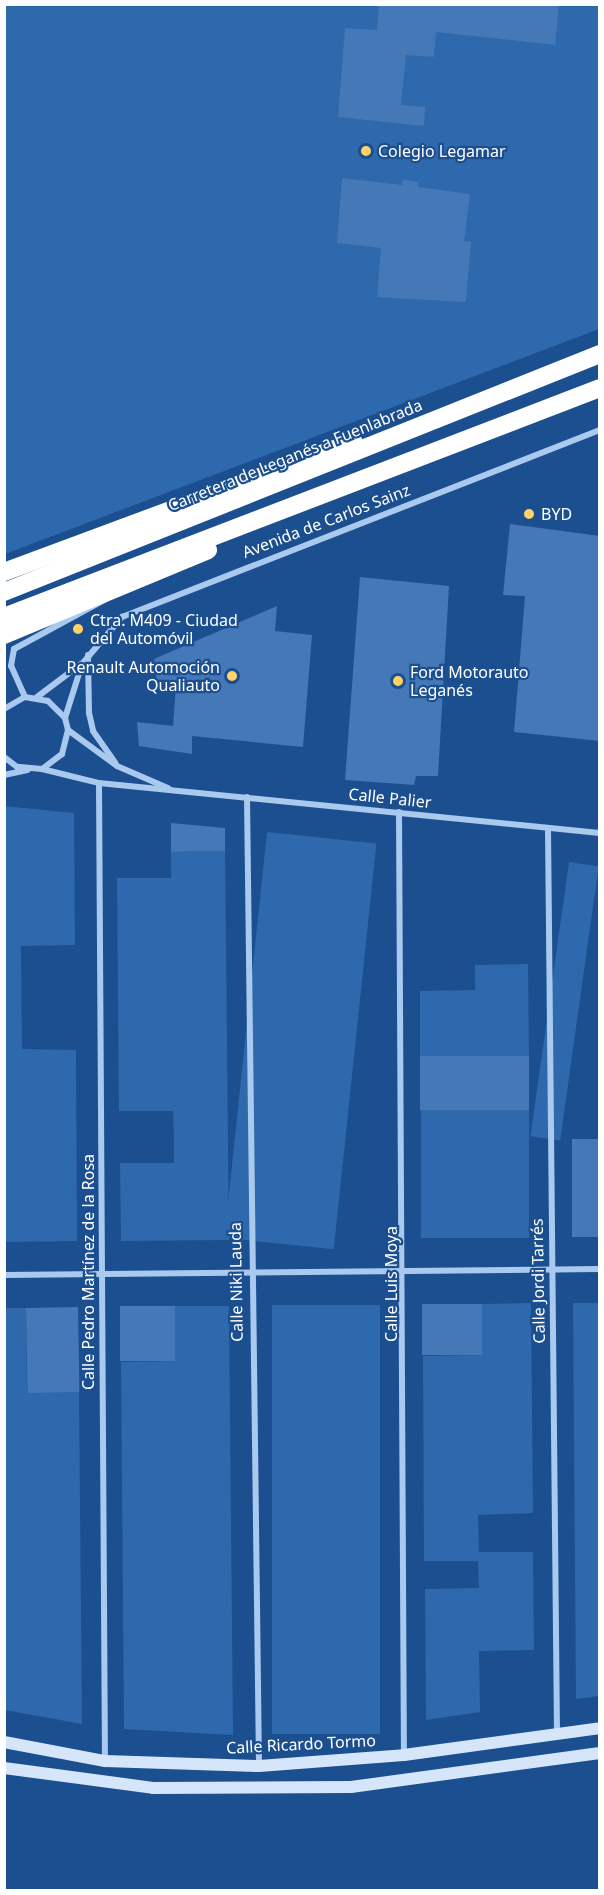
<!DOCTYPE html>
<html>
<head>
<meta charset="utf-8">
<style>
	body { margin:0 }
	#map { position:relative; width:604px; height:1895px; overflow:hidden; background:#1b4f8f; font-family:"Noto Sans",sans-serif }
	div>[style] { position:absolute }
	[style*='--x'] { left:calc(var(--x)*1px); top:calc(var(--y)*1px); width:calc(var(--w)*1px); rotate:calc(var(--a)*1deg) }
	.green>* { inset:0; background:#2e69ad; transform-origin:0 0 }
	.building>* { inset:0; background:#4478b7; transform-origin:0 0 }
	.street>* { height:6px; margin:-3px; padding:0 3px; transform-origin:3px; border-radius:3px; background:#a9c9ee }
	.secondary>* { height:12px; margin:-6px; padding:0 6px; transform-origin:6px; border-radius:6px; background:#d6e6fa }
	.highway>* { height:18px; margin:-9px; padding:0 9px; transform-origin:9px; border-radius:9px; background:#fff }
	.dots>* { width:16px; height:16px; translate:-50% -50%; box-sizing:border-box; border:3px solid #1b4f8f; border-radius:50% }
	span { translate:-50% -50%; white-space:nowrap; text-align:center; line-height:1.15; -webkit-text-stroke:4.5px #1b4f8f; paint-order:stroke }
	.poi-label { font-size:16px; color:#fff }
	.left { translate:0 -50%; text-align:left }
	.right { translate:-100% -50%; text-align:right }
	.street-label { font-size:16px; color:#fff }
	.frame { position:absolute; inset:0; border:6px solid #fff; pointer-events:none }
</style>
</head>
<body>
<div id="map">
	<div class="green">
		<i style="clip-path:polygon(4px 5px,599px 5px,599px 329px,5px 554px)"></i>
		<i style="clip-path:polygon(4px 806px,74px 813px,75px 945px,21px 946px,22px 1049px,76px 1050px,77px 1241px,5px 1242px)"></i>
		<i style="left:267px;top:832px;width:110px;height:408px;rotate:6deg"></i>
		<i style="clip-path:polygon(225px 851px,229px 1240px,121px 1241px,120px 1163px,174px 1163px,174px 1137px,173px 1111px,119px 1111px,117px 878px,171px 878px,171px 852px)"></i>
		<i style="left:569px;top:862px;width:30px;height:277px;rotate:8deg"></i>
		<i style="clip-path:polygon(528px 964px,529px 1056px,420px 1057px,420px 991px,475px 990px,475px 965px)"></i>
		<i style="left:421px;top:1110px;width:108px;height:128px"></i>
		<i style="clip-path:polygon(531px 1303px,533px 1513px,478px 1515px,479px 1552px,533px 1552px,534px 1650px,479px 1651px,480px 1712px,426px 1720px,425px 1589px,479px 1588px,478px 1561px,424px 1561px,423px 1356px,481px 1355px,482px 1304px)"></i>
		<i style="clip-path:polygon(573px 1303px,600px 1303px,599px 1696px,576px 1699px)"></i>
		<i style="left:272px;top:1305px;width:108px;height:429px"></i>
		<i style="clip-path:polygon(175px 1306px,229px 1306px,233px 1735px,124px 1729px,121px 1362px,175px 1361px)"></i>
		<i style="clip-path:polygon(4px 1308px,26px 1308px,27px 1392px,79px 1392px,82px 1724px,5px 1710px)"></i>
	</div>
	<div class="building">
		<i style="clip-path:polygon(379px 4px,559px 4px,555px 45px,436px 32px,434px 57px,406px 55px,401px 105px,425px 107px,424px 126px,338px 117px,345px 28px,377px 30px)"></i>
		<i style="clip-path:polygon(342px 178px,402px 185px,403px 179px,418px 182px,418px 187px,470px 194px,464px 241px,471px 242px,466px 302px,377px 297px,381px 248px,337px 243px)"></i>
		<i style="clip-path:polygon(510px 524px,600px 536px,600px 741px,514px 732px,525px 596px,503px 595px)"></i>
		<i style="clip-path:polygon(360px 577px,449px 586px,438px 776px,416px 776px,414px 785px,345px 780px)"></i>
		<i style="clip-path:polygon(277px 606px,275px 631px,312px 635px,303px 747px,192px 736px,192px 754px,139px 746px,137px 722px,173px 726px,176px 685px,157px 681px,154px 659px)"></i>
		<i style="clip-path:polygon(171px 823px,225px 828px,225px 851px,171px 852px)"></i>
		<i style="left:529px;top:1056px;width:54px;height:109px;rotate:90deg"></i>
		<i style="left:572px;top:1139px;width:28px;height:98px"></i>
		<i style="left:482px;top:1304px;width:51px;height:60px;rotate:90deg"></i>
		<i style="left:175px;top:1306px;width:55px;height:55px;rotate:90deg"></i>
		<i style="left:78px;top:1307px;width:85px;height:52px;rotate:89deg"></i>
	</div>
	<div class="street">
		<i style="--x:88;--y:655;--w:58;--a:89"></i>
		<i style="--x:89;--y:713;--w:18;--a:77"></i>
		<i style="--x:93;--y:731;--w:39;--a:55"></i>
		<i style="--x:25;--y:697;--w:34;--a:-114"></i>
		<i style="--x:11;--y:666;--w:17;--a:-80"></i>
		<i style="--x:14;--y:649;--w:105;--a:-28.5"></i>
		<i style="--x:37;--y:697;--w:55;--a:-36.9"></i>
		<i style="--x:4;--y:709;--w:24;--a:-30"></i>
		<i style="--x:25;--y:697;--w:23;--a:10"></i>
		<i style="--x:48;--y:701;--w:24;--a:45"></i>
		<i style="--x:65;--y:718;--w:12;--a:76"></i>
		<i style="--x:68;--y:730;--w:25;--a:104"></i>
		<i style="--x:62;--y:754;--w:25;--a:143"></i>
		<i style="--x:42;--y:769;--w:25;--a:-175"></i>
		<i style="--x:17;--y:767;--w:16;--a:-142"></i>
		<i style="--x:65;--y:718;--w:57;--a:-72.5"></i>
		<i style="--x:82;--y:664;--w:62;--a:-49.6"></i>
		<i style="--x:122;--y:617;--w:513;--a:-21.37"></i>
		<i style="--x:68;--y:730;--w:61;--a:36.3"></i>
		<i style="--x:117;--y:766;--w:56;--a:23.3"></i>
		<i style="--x:42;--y:769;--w:59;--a:13.8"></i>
		<i style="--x:99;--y:783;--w:503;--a:5.7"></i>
		<i style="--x:4;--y:775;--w:24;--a:-12"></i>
		<i style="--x:99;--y:783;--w:977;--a:89.65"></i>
		<i style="--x:247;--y:797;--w:969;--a:89.29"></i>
		<i style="--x:399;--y:812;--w:943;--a:89.7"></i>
		<i style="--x:548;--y:828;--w:906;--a:89.43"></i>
		<i style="--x:4;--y:1275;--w:596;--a:-0.58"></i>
	</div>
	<div class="secondary">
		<i style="--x:4;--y:1742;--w:103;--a:10.7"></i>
		<i style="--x:105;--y:1761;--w:154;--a:1.9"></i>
		<i style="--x:259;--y:1766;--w:145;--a:-4.3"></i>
		<i style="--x:404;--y:1755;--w:198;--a:-7.8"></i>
		<i style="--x:4;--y:1768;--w:150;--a:7.6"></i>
		<i style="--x:153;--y:1788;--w:198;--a:-0.3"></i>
		<i style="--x:351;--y:1787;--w:251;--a:-7.8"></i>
	</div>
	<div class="highway">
		<i style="--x:4;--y:572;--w:373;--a:-20.4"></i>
		<i style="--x:4;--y:592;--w:642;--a:-21.77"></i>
		<i style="--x:4;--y:617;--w:638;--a:-21.02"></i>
		<i style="--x:4;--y:635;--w:221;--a:-22.6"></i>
	</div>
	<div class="dots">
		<i style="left:366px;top:151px;background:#ffd166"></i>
		<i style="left:529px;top:514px;background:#ffd166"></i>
		<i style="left:78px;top:629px;background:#ffd166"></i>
		<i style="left:232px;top:676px;background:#ffd166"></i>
		<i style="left:398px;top:681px;background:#ffd166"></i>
	</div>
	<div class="poi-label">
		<span class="left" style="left:378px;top:151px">Colegio Legamar</span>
		<span class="left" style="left:541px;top:514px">BYD</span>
		<span class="left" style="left:90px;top:629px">Ctra. M409 - Ciudad<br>del Automóvil</span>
		<span class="right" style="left:220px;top:676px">Renault Automoción<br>Qualiauto</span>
		<span class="left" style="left:410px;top:681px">Ford Motorauto<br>Leganés</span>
	</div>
	<div class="street-label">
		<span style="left:295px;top:455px;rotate:-22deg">Carretera de Leganés a Fuenlabrada</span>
		<span style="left:326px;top:521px;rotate:-21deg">Avenida de Carlos Sainz</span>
		<span style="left:390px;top:798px;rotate:6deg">Calle Palier</span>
		<span style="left:88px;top:1272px;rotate:-90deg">Calle Pedro Martínez de la Rosa</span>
		<span style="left:538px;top:1281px;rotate:-91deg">Calle Jordi Tarrés</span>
		<span style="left:236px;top:1282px;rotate:-91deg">Calle Niki Lauda</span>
		<span style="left:391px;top:1284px;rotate:-90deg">Calle Luis Moya</span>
		<span style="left:301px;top:1744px;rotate:-3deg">Calle Ricardo Tormo</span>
	</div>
	<div class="frame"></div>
</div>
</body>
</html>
